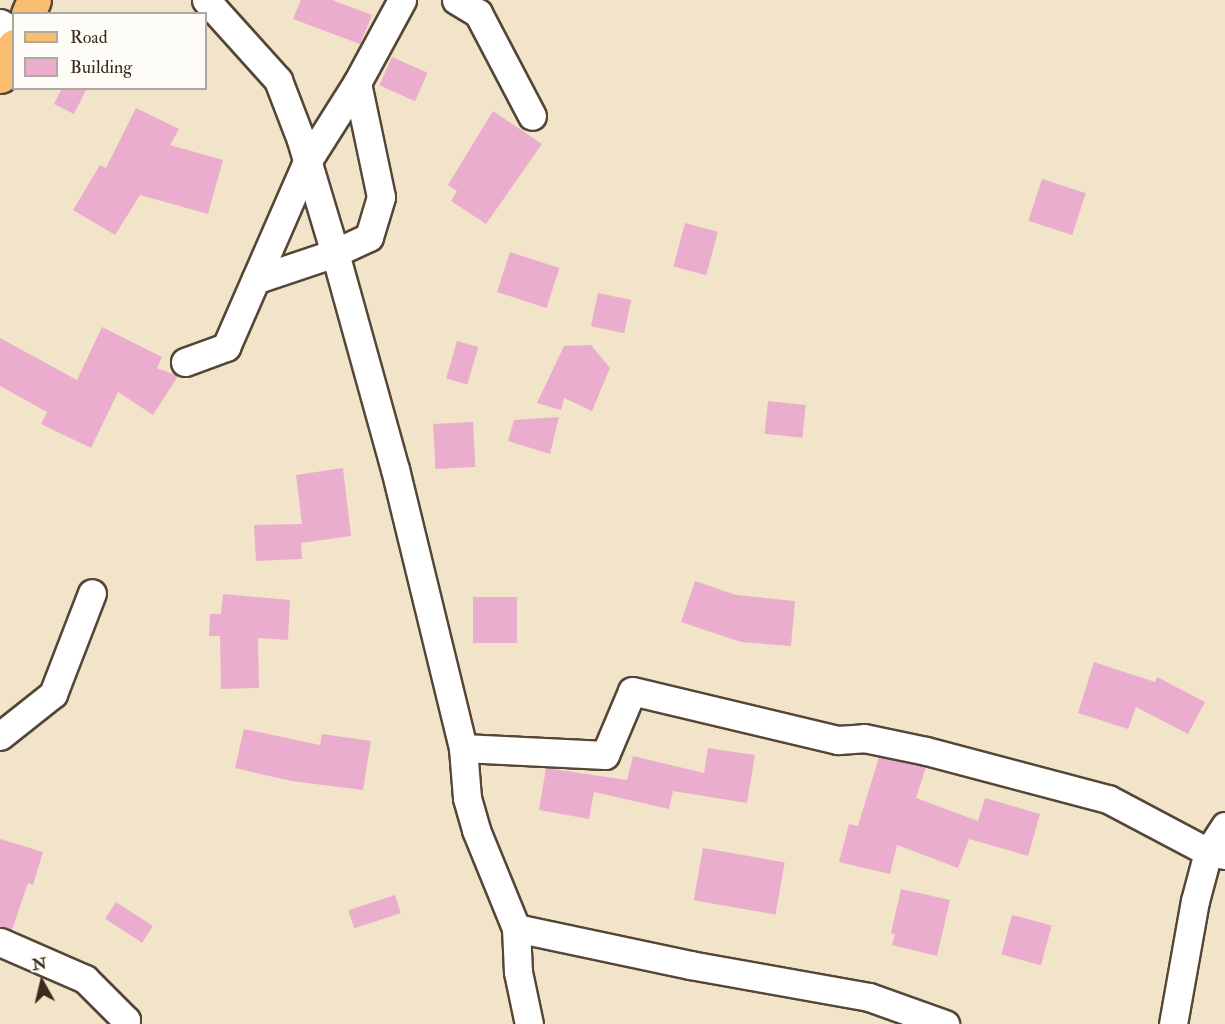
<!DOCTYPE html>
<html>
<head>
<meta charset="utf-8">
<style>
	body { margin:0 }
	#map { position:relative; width:1225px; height:1024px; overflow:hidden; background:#f2e4c8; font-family:"IM FELL Double Pica",serif }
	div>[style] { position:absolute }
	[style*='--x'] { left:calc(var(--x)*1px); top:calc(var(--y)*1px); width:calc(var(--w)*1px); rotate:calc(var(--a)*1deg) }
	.building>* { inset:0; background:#eaadce; transform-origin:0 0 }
	.roads { filter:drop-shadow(2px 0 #564638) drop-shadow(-2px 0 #564638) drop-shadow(0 2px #564638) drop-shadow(0 -2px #564638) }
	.minor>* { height:27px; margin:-13.5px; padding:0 13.5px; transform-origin:13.5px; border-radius:13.5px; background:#fff }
	.major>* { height:33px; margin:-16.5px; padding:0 16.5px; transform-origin:16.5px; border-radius:16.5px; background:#fbbe6e }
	span { translate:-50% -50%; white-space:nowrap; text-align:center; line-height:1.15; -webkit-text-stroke:4.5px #fdfcf7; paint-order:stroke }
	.legend { position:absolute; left:12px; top:12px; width:195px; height:78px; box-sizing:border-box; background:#fdfcf7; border:2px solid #afa8a0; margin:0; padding:8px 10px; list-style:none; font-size:18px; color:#3b2a1e }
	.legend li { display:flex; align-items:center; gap:12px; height:30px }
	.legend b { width:30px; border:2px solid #afa8a0 }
	.north { position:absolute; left:12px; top:952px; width:60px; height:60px; -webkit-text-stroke:4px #fdfcf7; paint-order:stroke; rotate:352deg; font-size:16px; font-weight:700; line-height:24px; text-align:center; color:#3b2a1e }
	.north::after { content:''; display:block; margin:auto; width:21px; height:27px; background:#3b2a1e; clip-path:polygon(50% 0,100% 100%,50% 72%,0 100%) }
</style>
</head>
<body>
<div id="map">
	<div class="building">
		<i style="clip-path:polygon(301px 0,332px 0,372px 15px,360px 44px,293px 19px)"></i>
		<i style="left:392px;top:57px;width:39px;height:31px;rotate:24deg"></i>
		<i style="clip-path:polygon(62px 88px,87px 88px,74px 114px,54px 104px)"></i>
		<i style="clip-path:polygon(136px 108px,179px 129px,170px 145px,223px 160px,208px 214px,140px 195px,115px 235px,73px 210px,100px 165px,106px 168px)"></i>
		<i style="clip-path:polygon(493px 111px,542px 144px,486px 224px,451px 201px,457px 191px,448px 185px)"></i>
		<i style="left:1042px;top:179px;width:46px;height:44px;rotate:18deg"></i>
		<i style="left:685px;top:223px;width:34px;height:45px;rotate:15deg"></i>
		<i style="left:510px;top:252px;width:52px;height:42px;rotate:18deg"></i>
		<i style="left:598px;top:293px;width:34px;height:34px;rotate:12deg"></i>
		<i style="clip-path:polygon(102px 327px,162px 357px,157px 368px,178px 376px,153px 415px,118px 392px,91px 448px,41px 424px,47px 412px,0 386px,0 338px,77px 380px)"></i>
		<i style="left:457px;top:341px;width:22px;height:39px;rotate:16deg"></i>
		<i style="clip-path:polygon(591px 345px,610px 368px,592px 411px,564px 398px,561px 410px,537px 403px,564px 346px)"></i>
		<i style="left:768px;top:401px;width:38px;height:33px;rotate:6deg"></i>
		<i style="clip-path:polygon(559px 417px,550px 454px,508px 441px,514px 420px)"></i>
		<i style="left:473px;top:422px;width:45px;height:40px;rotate:87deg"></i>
		<i style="clip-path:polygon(343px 468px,351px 536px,301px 543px,302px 559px,256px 561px,254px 525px,302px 524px,296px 475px)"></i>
		<i style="clip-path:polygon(695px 581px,736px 595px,795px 601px,791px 646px,741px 642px,681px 622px)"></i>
		<i style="clip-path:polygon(223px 594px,290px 600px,288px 640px,258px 638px,259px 688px,221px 689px,220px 636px,209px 636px,210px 614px,221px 614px)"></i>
		<i style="left:473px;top:597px;width:44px;height:46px"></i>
		<i style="clip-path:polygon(1094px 662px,1155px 682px,1157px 677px,1205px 702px,1188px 734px,1136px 707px,1128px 729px,1078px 713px)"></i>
		<i style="clip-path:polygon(244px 729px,320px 745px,322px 734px,371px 741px,363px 790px,291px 781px,235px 768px)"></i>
		<i style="clip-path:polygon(708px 748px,755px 755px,747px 803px,673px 791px,669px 809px,594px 792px,589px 819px,539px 810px,546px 768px,627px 780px,633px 756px,704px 773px)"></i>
		<i style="clip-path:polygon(879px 757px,926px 767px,916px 798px,978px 821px,985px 798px,1040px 814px,1028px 856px,969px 839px,958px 868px,897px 845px,890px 874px,839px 862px,849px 824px,858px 826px)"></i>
		<i style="clip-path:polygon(0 839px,43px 852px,33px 885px,28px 883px,12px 930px,0 927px)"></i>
		<i style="left:703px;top:848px;width:83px;height:53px;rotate:10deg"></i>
		<i style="clip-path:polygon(901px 889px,950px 900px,937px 956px,892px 945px,895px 934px,891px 933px)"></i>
		<i style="left:395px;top:895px;width:19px;height:49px;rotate:72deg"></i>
		<i style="left:116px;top:902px;width:44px;height:20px;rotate:33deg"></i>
		<i style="left:1012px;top:915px;width:41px;height:41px;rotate:15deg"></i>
	</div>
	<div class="roads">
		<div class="minor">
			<i style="--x:206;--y:0;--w:108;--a:48"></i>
			<i style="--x:278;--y:80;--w:64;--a:69"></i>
			<i style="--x:301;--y:140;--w:118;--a:73.3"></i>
			<i style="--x:335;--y:253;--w:84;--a:161.4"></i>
			<i style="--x:402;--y:0;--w:94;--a:118.5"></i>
			<i style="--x:357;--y:83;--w:116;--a:78.1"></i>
			<i style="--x:381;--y:197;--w:42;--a:106.7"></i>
			<i style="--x:369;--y:237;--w:38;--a:155"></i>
			<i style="--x:335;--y:253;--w:224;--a:74.5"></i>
			<i style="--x:395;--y:469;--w:287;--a:76.3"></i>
			<i style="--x:463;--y:748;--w:50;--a:85.4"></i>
			<i style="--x:467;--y:798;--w:33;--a:74"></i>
			<i style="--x:476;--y:830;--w:106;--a:67.8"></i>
			<i style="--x:516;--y:928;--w:44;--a:87.4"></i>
			<i style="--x:518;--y:972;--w:53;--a:78.1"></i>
			<i style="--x:456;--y:0;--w:26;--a:31"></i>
			<i style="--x:478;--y:13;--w:116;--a:62.3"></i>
			<i style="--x:0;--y:23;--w:16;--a:30"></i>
			<i style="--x:185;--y:362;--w:44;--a:-20.1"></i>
			<i style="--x:226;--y:347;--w:202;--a:-66.4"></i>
			<i style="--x:307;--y:162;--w:93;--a:-57.7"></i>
			<i style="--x:0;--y:736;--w:68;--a:-38.4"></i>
			<i style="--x:53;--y:694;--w:108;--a:-68.9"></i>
			<i style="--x:463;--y:748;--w:142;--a:2.8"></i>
			<i style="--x:605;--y:755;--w:69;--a:-67.1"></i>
			<i style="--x:632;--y:691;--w:212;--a:13.4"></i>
			<i style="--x:838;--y:740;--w:26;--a:-4"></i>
			<i style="--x:864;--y:738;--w:63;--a:11.8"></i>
			<i style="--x:926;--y:751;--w:188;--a:14.8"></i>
			<i style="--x:1108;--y:799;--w:113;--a:27.9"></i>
			<i style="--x:1208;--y:852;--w:17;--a:10"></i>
			<i style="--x:516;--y:928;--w:178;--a:12"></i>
			<i style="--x:690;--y:965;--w:182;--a:10.1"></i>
			<i style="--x:869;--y:997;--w:81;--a:19.6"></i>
			<i style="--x:0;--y:942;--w:93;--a:23.5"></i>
			<i style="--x:85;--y:979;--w:58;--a:45"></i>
			<i style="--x:126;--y:1020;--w:4;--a:117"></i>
			<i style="--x:1173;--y:1024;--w:125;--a:-79.9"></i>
			<i style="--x:1195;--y:901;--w:51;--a:-75.1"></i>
			<i style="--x:1208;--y:852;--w:31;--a:-57"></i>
		</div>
		<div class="major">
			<i style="--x:28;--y:14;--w:15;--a:-67"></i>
			<i style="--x:0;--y:76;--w:33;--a:-65"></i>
		</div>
	</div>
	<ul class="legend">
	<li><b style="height:8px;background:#fbbe6e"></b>Road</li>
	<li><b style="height:16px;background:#eaadce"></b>Building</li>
	</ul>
	<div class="north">N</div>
</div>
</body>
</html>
